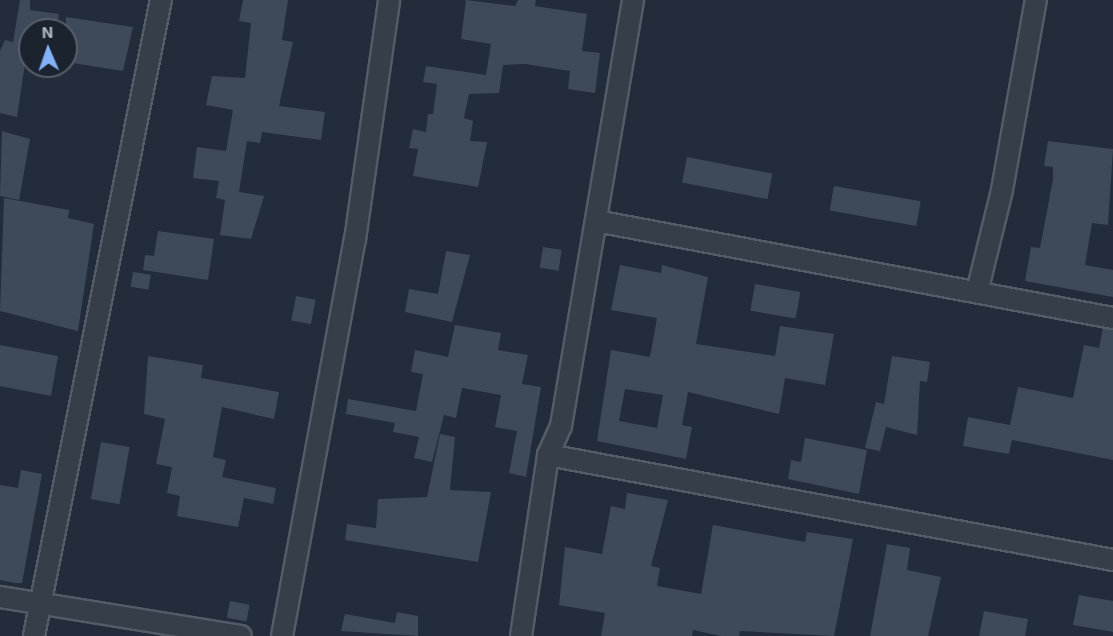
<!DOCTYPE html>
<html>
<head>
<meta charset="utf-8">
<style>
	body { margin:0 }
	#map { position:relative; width:1113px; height:636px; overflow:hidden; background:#222c3a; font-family:"Exo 2",sans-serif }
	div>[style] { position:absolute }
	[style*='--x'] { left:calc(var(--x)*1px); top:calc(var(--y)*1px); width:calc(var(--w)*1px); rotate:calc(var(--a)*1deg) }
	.building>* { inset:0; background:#3e4a59; transform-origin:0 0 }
	.roads { filter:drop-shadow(2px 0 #545c68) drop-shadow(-2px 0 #545c68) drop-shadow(0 2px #545c68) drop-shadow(0 -2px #545c68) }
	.minor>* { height:20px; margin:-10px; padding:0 10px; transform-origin:10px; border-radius:10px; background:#363e4a }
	span { translate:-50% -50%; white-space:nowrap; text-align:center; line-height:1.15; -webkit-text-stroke:5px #1b232f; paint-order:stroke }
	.north { position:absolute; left:18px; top:18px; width:60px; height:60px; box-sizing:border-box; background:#1b232f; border:2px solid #575f6b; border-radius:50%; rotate:358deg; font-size:16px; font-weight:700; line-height:24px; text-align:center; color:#b1b9c6 }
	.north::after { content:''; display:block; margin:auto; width:21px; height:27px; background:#84b1f8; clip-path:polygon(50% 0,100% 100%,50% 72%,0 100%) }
</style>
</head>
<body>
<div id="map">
	<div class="building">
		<i style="clip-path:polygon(20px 0,30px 0,30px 10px,59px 14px,57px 30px,30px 30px,17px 117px,0 113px,0 51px,5px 40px,13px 42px)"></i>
		<i style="clip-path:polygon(243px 0,288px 0,282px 40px,293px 42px,279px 106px,325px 112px,321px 140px,262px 132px,260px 143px,247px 141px,239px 192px,264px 196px,251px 239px,220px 235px,225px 200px,216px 198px,219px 181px,193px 178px,197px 147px,226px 151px,233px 110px,206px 105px,212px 76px,245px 78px,251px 23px,239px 21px)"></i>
		<i style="clip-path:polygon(466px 0,515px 6px,518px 0,536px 0,535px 6px,587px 14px,582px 51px,600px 53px,595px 93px,568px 89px,570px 71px,525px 64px,503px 65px,499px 93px,469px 94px,464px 118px,473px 121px,470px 141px,487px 142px,478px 187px,413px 176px,418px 149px,409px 148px,413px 129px,426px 132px,428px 114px,433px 114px,437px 84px,423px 82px,426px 66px,486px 75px,491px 44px,461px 39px)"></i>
		<i style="clip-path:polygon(66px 17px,133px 27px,123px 71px,66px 62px)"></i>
		<i style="clip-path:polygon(2px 131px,30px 139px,19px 200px,0 196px)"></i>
		<i style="clip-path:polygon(1048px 141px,1113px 149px,1108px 225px,1092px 223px,1085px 265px,1113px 270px,1113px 297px,1025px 281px,1031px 247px,1040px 248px,1053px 179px,1053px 167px,1044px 166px)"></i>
		<i style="left:687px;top:157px;width:87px;height:26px;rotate:11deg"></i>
		<i style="left:834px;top:186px;width:88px;height:25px;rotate:10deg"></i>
		<i style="clip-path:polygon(4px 198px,69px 210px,68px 218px,94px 224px,78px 331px,0 311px)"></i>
		<i style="clip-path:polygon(158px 231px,214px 239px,208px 280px,143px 270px,145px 255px,154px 256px)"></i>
		<i style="left:543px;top:247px;width:19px;height:21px;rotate:9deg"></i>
		<i style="clip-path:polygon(446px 251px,470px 255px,452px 322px,405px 312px,409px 289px,438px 294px)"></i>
		<i style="clip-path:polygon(evenodd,620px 265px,661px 273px,662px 265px,708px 277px,696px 344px,775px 356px,780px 326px,834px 334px,825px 385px,785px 378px,779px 414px,688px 392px,682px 425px,692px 427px,686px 459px,597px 441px,611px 350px,650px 357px,657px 318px,611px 310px,620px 265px,625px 389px,663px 395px,657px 428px,619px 421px,625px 389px)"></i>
		<i style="left:133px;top:272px;width:18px;height:15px;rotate:9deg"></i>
		<i style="left:755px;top:284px;width:46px;height:27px;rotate:10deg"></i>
		<i style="left:296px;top:296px;width:20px;height:25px;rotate:11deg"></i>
		<i style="clip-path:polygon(455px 325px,501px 333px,498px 350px,528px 355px,522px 384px,541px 387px,526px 477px,509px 473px,517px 431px,495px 427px,501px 395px,462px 388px,456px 418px,444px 415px,432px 462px,414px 458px,419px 437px,393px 432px,395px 423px,346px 414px,348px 399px,416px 411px,423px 374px,411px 372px,415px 350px,448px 357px)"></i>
		<i style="clip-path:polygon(1103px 328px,1113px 330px,1113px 460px,1012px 440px,1009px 454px,963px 446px,968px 417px,1010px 425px,1018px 387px,1073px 398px,1084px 345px,1099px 348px)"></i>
		<i style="clip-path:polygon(0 345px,58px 356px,51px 396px,0 386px)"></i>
		<i style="clip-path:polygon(148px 356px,203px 365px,201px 378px,279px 392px,274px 419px,222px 407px,213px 457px,226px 460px,222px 477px,276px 488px,273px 504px,244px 498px,238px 527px,177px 516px,180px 496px,167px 493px,172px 467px,156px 464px,165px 419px,144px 414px)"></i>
		<i style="clip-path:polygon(892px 356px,930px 362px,927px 382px,920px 381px,917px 435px,886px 427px,880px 451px,865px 448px,876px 402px,884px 404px)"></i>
		<i style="clip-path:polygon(440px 434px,455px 437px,450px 490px,491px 492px,478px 562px,345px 540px,347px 524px,376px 528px,378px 499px,427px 497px)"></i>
		<i style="clip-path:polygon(805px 438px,867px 450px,859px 494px,788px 479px,791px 460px,801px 462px)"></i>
		<i style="left:101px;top:442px;width:29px;height:58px;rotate:10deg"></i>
		<i style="clip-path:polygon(21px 470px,42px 474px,22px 583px,15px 583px,0 580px,0 485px,18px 488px)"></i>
		<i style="clip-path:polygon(627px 493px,668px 500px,651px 566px,660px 568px,657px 586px,701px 594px,713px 525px,805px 542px,807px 532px,853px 539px,834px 636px,740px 631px,739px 636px,721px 636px,693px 630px,692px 636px,601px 636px,605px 613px,559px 605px,565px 547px,602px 554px,611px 506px,625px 509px)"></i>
		<i style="clip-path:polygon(887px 544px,910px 548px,907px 570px,941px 577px,928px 636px,870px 636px)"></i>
		<i style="clip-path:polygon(1079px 595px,1113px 601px,1113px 632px,1073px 625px)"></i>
		<i style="left:230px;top:601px;width:20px;height:17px;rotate:11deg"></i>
		<i style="clip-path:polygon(984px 611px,1028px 619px,1025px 636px,979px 636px)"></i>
		<i style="clip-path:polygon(397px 612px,418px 616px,418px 636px,341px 631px,345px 614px,395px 623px)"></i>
	</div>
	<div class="roads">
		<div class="minor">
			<i style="--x:596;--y:221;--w:526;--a:10.63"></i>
			<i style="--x:977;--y:292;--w:105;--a:-76.2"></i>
			<i style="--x:1002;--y:190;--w:193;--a:-79.9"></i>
			<i style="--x:548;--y:455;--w:575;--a:10.53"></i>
			<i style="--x:0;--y:597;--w:244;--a:9.2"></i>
			<i style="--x:34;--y:636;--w:649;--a:-78.71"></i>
			<i style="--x:282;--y:636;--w:403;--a:-79.6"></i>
			<i style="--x:355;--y:240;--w:242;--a:-81.9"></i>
			<i style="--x:521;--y:636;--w:183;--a:-81.5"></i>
			<i style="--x:548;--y:455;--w:32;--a:-66"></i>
			<i style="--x:561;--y:426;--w:432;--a:-80.4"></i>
		</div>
	</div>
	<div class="north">N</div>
</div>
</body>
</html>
